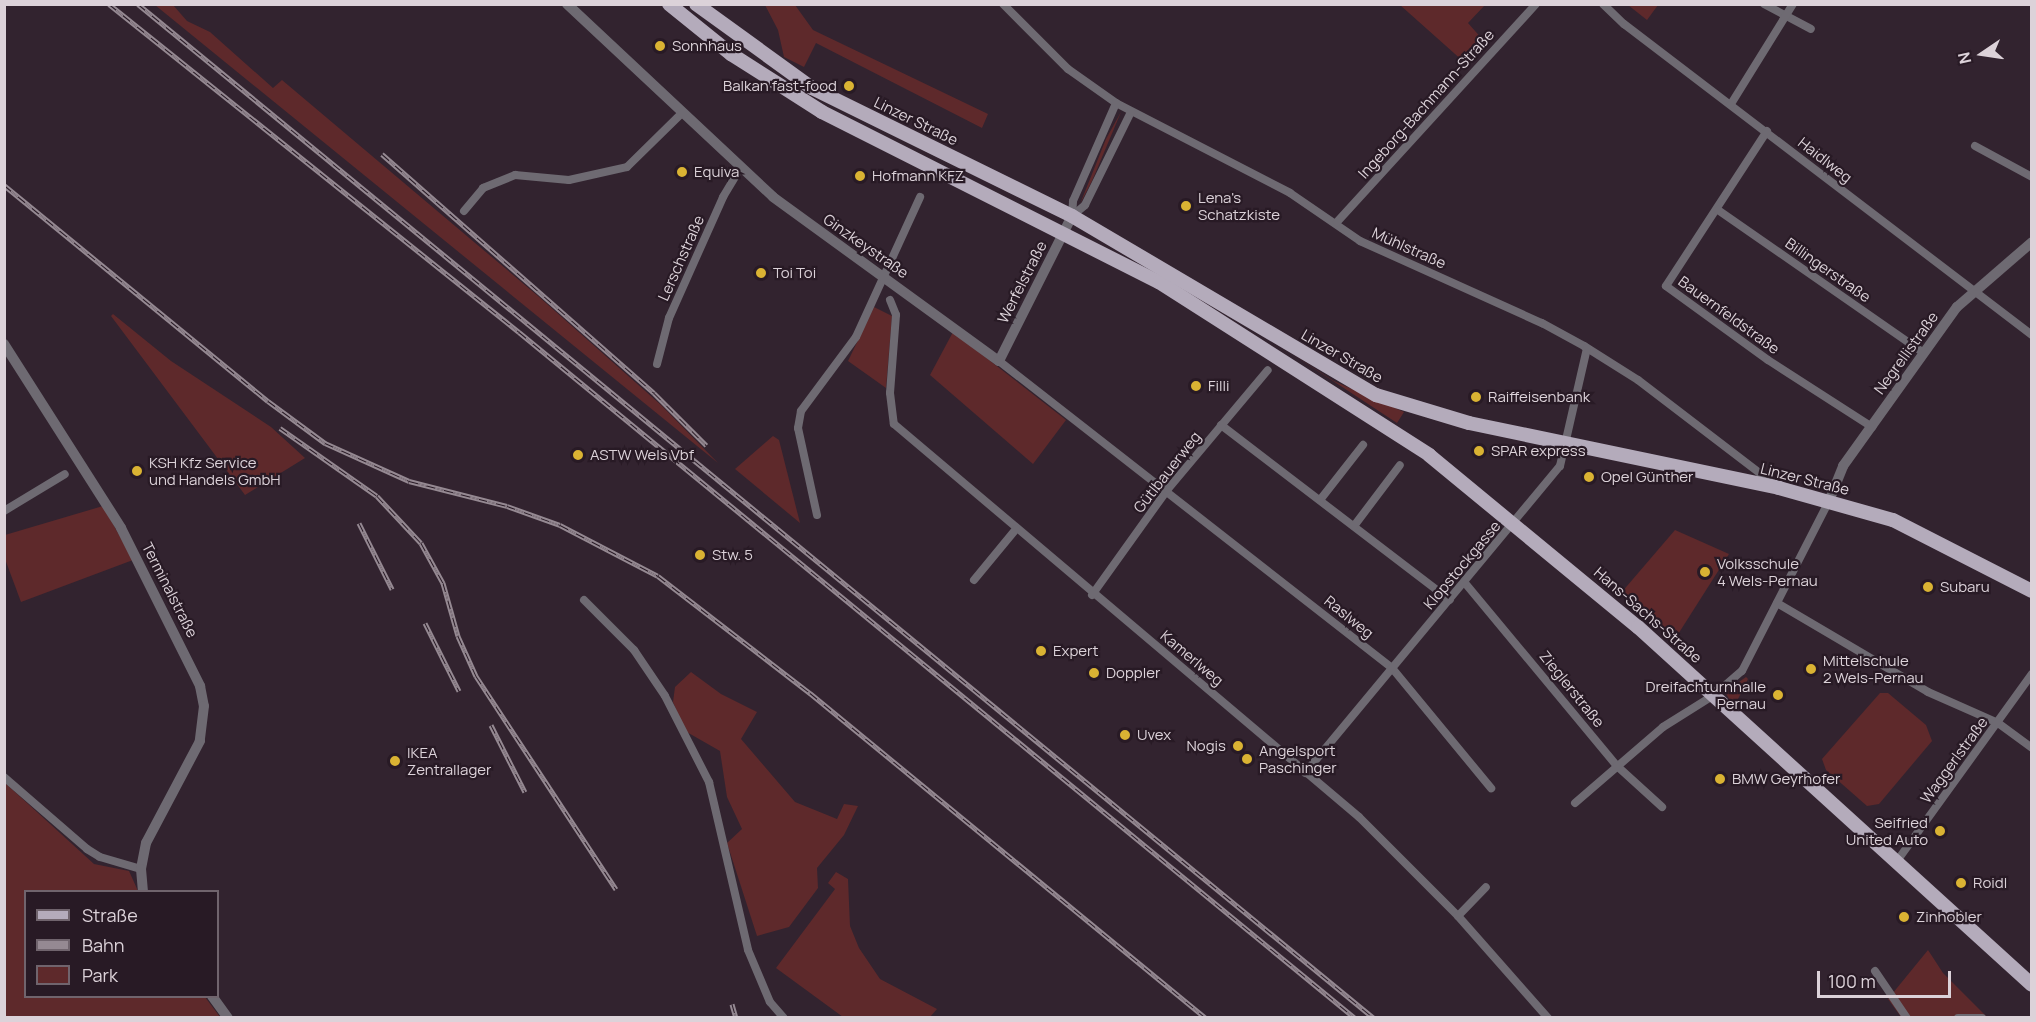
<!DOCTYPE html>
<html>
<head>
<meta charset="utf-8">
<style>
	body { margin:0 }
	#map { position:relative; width:2036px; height:1022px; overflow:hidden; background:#32232f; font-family:Manrope,sans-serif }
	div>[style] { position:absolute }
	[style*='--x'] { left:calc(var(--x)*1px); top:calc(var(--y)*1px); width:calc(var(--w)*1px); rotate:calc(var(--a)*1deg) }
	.green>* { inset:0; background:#5e292b }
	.minor>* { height:8px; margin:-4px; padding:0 4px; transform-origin:4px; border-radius:4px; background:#6e6a72 }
	.tertiary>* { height:10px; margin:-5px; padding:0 5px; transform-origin:5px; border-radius:5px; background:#6e6a72 }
	.primary>* { height:14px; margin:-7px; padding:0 7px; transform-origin:7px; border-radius:7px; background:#b4abbb }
	.rail>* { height:5px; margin-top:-2.5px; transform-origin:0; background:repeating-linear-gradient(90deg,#281a25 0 9px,#958992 0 18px); box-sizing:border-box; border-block:2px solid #958992 }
	.dots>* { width:16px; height:16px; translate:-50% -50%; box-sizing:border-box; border:3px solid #281a25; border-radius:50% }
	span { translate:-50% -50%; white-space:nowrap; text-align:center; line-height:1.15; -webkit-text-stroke:4.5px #281a25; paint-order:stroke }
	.poi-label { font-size:15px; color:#dcd2d9 }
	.left { translate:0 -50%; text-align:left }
	.right { translate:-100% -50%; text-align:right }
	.street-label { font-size:15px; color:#dcd2d9 }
	.frame { position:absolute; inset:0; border:6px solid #dcd2d9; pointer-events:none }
	.legend { position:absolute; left:24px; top:890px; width:195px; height:108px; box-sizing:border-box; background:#281a25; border:2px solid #70646d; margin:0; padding:8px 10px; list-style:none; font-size:18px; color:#dcd2d9 }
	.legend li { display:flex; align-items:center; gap:12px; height:30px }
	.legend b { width:30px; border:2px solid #70646d }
	.north { position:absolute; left:1952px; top:24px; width:60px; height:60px; -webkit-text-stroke:4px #281a25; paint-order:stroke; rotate:257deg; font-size:16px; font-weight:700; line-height:24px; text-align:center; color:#dcd2d9 }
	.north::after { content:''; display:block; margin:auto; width:21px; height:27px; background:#dcd2d9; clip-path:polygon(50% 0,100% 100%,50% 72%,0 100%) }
	.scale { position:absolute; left:1817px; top:971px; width:134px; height:27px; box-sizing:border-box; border:3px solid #dcd2d9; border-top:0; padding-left:8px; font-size:18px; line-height:21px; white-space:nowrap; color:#dcd2d9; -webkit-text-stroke:4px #281a25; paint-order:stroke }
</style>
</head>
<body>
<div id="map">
	<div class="green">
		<i style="clip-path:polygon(155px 5px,173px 5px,187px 21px,210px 32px,273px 88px,282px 80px,538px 296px,661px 405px,718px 463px)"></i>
		<i style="clip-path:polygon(765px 5px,795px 5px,813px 30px,988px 114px,982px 128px,816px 43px,804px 67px,784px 57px,778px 30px)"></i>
		<i style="clip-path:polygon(1400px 5px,1485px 5px,1468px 23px,1483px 40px,1464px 62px)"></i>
		<i style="clip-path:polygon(1628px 5px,1658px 5px,1647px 20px)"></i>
		<i style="clip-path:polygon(1121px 112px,1092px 181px,1080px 204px,1106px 139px)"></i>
		<i style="clip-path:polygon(874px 307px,892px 316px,886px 388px,848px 361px)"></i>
		<i style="clip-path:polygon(113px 314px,171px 361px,271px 427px,305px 458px,245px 495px,111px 316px)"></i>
		<i style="clip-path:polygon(953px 332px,1066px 420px,1033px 464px,930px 375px)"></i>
		<i style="clip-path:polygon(1289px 352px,1334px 381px,1404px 412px,1397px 423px)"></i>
		<i style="clip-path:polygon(773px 436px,779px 440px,800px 523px,735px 469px)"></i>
		<i style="clip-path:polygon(103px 506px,133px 560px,21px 602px,5px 559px,5px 535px)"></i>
		<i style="clip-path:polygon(1675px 530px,1729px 554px,1675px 639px,1621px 593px)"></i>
		<i style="clip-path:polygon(691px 672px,721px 694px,757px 712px,741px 739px,795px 802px,837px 819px,844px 804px,858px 806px,844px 835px,817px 868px,818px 888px,789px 927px,757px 936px,727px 843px,742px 829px,727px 797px,720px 751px,685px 731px,673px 702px,675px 687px)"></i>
		<i style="clip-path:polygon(1746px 677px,1748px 679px,1734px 707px,1725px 692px)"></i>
		<i style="clip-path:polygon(1880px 693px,1888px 693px,1926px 725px,1932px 741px,1879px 804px,1867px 806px,1826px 770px,1822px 759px)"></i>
		<i style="clip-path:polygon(4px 782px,94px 864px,129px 871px,138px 891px,26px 892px,26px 996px,205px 997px,220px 1017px,5px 1017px)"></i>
		<i style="clip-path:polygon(836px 872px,848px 879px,850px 926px,859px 948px,880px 979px,937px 1009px,930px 1017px,843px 1017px,776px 968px,835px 889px,828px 883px)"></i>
		<i style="clip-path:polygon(1928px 950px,1943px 973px,1988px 1018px,1901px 1017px,1888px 999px)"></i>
	</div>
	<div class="minor">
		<i style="--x:1003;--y:4;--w:92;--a:45"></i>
		<i style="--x:1068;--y:69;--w:59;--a:35.3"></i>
		<i style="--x:1116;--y:103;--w:196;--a:27.3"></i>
		<i style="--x:1290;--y:193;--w:85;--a:34.4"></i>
		<i style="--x:1360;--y:241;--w:200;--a:24.3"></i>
		<i style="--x:1542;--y:323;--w:48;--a:28.7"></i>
		<i style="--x:1584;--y:346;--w:64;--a:32.2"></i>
		<i style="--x:1638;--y:380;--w:171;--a:37.4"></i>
		<i style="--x:1603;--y:4;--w:29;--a:44"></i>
		<i style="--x:1624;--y:24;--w:513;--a:37.32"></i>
		<i style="--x:1764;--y:4;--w:53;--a:28"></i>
		<i style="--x:1731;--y:104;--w:118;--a:-58.2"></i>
		<i style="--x:1767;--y:131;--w:185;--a:123.1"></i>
		<i style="--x:1666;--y:286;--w:126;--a:36"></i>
		<i style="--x:1768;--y:360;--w:124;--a:32.8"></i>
		<i style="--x:1975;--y:146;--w:65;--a:28.5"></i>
		<i style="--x:1718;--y:210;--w:251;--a:34.8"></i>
		<i style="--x:464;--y:211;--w:30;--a:-50"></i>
		<i style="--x:483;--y:188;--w:35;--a:-22"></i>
		<i style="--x:515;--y:175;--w:54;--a:5.3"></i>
		<i style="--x:569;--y:180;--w:59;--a:-12.6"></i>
		<i style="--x:627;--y:167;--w:78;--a:-44.5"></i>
		<i style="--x:1072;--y:216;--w:15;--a:-86"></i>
		<i style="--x:1073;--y:201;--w:107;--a:-66.3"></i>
		<i style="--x:1072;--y:216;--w:17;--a:-40"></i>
		<i style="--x:1085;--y:205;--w:104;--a:-63.7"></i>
		<i style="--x:1337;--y:222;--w:295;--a:-47.6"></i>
		<i style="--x:890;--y:300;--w:16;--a:68"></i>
		<i style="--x:896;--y:315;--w:78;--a:94.4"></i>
		<i style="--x:890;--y:393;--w:31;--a:83"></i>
		<i style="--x:894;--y:424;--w:609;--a:40.2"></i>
		<i style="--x:1359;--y:817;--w:140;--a:45"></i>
		<i style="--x:1458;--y:916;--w:136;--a:48.6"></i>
		<i style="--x:999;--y:361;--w:499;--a:38"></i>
		<i style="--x:1392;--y:668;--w:156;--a:50.5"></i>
		<i style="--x:657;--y:364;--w:48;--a:-75.4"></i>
		<i style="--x:669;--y:318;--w:133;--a:-65.9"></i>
		<i style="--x:723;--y:197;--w:35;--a:-59"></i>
		<i style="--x:1221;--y:425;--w:288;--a:37.4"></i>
		<i style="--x:1320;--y:500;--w:70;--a:-52"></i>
		<i style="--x:4;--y:511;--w:71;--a:-31.2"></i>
		<i style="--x:817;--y:515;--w:89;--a:-102.3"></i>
		<i style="--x:798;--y:428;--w:17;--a:-80"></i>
		<i style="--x:801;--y:411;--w:92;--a:-53.4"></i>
		<i style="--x:856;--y:337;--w:154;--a:-65.4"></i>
		<i style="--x:1354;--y:526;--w:76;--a:-53"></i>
		<i style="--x:974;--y:580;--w:66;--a:-50.5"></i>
		<i style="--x:1465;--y:583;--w:238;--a:50.3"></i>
		<i style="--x:1617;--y:766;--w:61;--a:42.3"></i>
		<i style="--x:1092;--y:595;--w:130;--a:-54.4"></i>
		<i style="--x:1168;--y:489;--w:155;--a:-50"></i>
		<i style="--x:584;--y:600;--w:71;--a:45"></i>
		<i style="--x:634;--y:650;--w:55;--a:56"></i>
		<i style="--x:665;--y:696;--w:97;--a:62.9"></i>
		<i style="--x:709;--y:782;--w:172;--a:76.9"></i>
		<i style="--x:748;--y:950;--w:56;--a:67.1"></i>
		<i style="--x:770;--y:1002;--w:21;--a:49"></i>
		<i style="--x:1777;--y:603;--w:175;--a:30.5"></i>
		<i style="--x:1928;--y:692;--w:77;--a:23.9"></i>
		<i style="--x:1998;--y:723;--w:42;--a:36.3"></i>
		<i style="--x:1305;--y:773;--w:399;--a:-50.3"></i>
		<i style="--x:1560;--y:466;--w:121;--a:-77.1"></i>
		<i style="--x:4;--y:777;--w:110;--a:40.9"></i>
		<i style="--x:87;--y:849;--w:15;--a:32"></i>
		<i style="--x:100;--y:857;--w:43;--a:16.3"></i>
		<i style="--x:1575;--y:803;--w:116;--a:-40.8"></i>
		<i style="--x:1663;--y:727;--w:60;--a:-32.1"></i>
		<i style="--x:1714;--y:695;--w:37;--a:-41"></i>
		<i style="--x:1742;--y:671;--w:191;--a:-62.9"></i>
		<i style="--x:1897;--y:861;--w:231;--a:-54.2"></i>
		<i style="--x:1458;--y:916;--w:40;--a:-46"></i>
		<i style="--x:1875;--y:971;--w:57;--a:55.8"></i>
		<i style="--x:1958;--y:1018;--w:24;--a:0"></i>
	</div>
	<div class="tertiary">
		<i style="--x:567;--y:4;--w:282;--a:43.1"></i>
		<i style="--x:773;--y:197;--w:279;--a:36"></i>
		<i style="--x:999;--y:361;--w:162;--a:-63.3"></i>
		<i style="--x:4;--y:344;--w:218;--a:57.5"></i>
		<i style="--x:121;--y:528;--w:177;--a:63.4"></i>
		<i style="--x:200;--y:686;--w:20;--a:79"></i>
		<i style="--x:204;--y:706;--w:35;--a:97"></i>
		<i style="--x:200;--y:741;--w:115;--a:117.9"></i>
		<i style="--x:146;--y:843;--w:26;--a:101"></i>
		<i style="--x:141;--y:869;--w:23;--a:85"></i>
		<i style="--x:1829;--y:501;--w:38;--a:-68"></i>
		<i style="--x:1843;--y:466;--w:196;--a:-54.4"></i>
		<i style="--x:1957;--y:307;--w:99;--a:-40.9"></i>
		<i style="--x:212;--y:996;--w:27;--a:54"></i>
	</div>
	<div class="primary">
		<i style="--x:669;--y:4;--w:80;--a:38.9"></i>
		<i style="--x:731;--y:54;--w:108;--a:32.5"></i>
		<i style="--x:822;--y:112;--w:377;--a:26.8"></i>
		<i style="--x:1159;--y:282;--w:321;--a:32.6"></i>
		<i style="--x:1429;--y:455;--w:271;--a:39.5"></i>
		<i style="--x:1638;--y:627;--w:532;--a:42.26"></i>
		<i style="--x:696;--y:4;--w:143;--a:35.9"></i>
		<i style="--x:812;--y:88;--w:290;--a:26.2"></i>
		<i style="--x:1072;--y:216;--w:353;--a:30.5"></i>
		<i style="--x:1376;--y:395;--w:97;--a:16.8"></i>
		<i style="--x:1469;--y:423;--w:317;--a:11.8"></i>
		<i style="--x:1779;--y:488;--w:118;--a:15.7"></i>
		<i style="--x:1893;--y:520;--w:156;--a:27.1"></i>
	</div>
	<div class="rail">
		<i style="--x:109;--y:4;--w:525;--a:38.66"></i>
		<i style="--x:519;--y:332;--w:1081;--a:39.37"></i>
		<i style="--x:138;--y:4;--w:1599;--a:39.37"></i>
		<i style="--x:382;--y:154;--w:362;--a:41.3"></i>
		<i style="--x:654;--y:393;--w:74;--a:45"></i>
		<i style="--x:4;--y:185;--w:341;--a:39.3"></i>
		<i style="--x:268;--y:401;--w:71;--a:36.4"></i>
		<i style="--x:325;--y:443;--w:92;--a:24.3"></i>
		<i style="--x:409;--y:481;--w:101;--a:14.3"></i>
		<i style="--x:507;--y:506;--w:56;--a:19.7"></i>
		<i style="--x:560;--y:525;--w:110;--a:27.5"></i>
		<i style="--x:658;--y:576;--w:192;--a:37.6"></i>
		<i style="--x:810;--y:693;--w:512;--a:39.38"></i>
		<i style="--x:280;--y:428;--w:118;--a:35"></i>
		<i style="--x:377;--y:496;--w:64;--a:46.9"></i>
		<i style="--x:421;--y:543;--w:46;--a:61.2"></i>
		<i style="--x:443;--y:583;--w:55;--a:74.2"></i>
		<i style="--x:458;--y:636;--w:44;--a:65.8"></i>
		<i style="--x:476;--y:676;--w:255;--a:56.7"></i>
		<i style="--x:359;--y:523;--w:74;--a:63.4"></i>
		<i style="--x:425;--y:623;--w:76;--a:63.4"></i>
		<i style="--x:491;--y:725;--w:75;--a:63.1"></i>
		<i style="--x:732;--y:1004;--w:15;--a:74"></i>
	</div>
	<div class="dots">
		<i style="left:660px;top:46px;background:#dab333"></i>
		<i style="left:849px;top:86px;background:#dab333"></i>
		<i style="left:682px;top:172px;background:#dab333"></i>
		<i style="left:860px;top:176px;background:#dab333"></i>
		<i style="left:1186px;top:206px;background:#dab333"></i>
		<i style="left:761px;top:273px;background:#dab333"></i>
		<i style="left:1196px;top:386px;background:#dab333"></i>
		<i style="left:1476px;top:397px;background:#dab333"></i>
		<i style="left:1479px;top:451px;background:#dab333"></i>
		<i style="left:578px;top:455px;background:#dab333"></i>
		<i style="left:137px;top:471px;background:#dab333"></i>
		<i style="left:1589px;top:477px;background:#dab333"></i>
		<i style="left:700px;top:555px;background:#dab333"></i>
		<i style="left:1705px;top:572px;background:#dab333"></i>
		<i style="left:1928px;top:587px;background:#dab333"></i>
		<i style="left:1041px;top:651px;background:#dab333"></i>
		<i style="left:1811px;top:669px;background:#dab333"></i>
		<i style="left:1094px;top:673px;background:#dab333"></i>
		<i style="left:1778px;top:695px;background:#dab333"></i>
		<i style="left:1125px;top:735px;background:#dab333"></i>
		<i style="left:1238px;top:746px;background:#dab333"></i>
		<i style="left:1247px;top:759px;background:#dab333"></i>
		<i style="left:395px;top:761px;background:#dab333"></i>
		<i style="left:1720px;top:779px;background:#dab333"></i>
		<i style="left:1940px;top:831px;background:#dab333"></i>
		<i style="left:1961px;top:883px;background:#dab333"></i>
		<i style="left:1904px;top:917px;background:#dab333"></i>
	</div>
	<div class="poi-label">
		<span class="left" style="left:672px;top:46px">Sonnhaus</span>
		<span class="right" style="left:837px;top:86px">Balkan fast-food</span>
		<span class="left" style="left:694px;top:172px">Equiva</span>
		<span class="left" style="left:872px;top:176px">Hofmann KFZ</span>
		<span class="left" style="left:1198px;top:206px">Lena's<br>Schatzkiste</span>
		<span class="left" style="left:773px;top:273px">Toi Toi</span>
		<span class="left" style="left:1208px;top:386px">Filli</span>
		<span class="left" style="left:1488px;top:397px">Raiffeisenbank</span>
		<span class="left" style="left:1491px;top:451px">SPAR express</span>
		<span class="left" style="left:590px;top:455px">ASTW Wels Vbf</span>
		<span class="left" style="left:149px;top:471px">KSH Kfz Service<br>und Handels GmbH</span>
		<span class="left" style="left:1601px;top:477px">Opel Günther</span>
		<span class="left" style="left:712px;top:555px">Stw. 5</span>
		<span class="left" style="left:1717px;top:572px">Volksschule<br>4 Wels-Pernau</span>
		<span class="left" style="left:1940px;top:587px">Subaru</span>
		<span class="left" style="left:1053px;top:651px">Expert</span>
		<span class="left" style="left:1823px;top:669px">Mittelschule<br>2 Wels-Pernau</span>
		<span class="left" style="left:1106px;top:673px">Doppler</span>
		<span class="right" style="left:1766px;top:695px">Dreifachturnhalle<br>Pernau</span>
		<span class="left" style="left:1137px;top:735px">Uvex</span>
		<span class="right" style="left:1226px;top:746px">Nogis</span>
		<span class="left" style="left:1259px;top:759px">Angelsport<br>Paschinger</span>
		<span class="left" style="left:407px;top:761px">IKEA<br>Zentrallager</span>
		<span class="left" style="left:1732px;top:779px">BMW Geyrhofer</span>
		<span class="right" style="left:1928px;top:831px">Seifried<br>United Auto</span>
		<span class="left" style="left:1973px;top:883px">Roidl</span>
		<span class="left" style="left:1916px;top:917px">Zinhobler</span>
	</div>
	<div class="street-label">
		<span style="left:1426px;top:104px;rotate:-48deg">Ingeborg-Bachmann-Straße</span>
		<span style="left:916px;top:121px;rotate:26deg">Linzer Straße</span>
		<span style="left:1825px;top:160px;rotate:38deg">Haidlweg</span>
		<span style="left:866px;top:246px;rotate:35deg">Ginzkeystraße</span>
		<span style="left:1409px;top:248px;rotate:24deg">Mühlstraße</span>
		<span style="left:681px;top:258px;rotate:-66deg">Lerschstraße</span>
		<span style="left:1828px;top:270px;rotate:35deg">Billingerstraße</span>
		<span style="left:1022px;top:282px;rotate:-63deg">Werfelstraße</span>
		<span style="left:1729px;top:315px;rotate:36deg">Bauernfeldstraße</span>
		<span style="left:1906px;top:353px;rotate:-54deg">Negrellistraße</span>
		<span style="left:1342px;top:356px;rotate:30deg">Linzer Straße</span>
		<span style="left:1167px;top:472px;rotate:-52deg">Gütlbauerweg</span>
		<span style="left:1805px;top:479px;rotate:14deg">Linzer Straße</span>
		<span style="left:1462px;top:565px;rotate:-50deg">Klopstockgasse</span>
		<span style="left:170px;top:590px;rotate:63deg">Terminalstraße</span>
		<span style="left:1648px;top:615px;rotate:41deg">Hans-Sachs-Straße</span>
		<span style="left:1349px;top:617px;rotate:39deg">Raslweg</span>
		<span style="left:1192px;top:658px;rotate:40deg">Kamerlweg</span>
		<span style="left:1572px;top:689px;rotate:51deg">Zieglerstraße</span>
		<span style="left:1954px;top:760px;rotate:-54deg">Waggerlstraße</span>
	</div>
	<div class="frame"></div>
	<ul class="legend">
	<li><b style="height:8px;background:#b4abbb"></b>Straße</li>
	<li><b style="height:8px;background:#958992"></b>Bahn</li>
	<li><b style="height:16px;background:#5e292b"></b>Park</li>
	</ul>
	<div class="north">N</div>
	<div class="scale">100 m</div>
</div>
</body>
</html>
